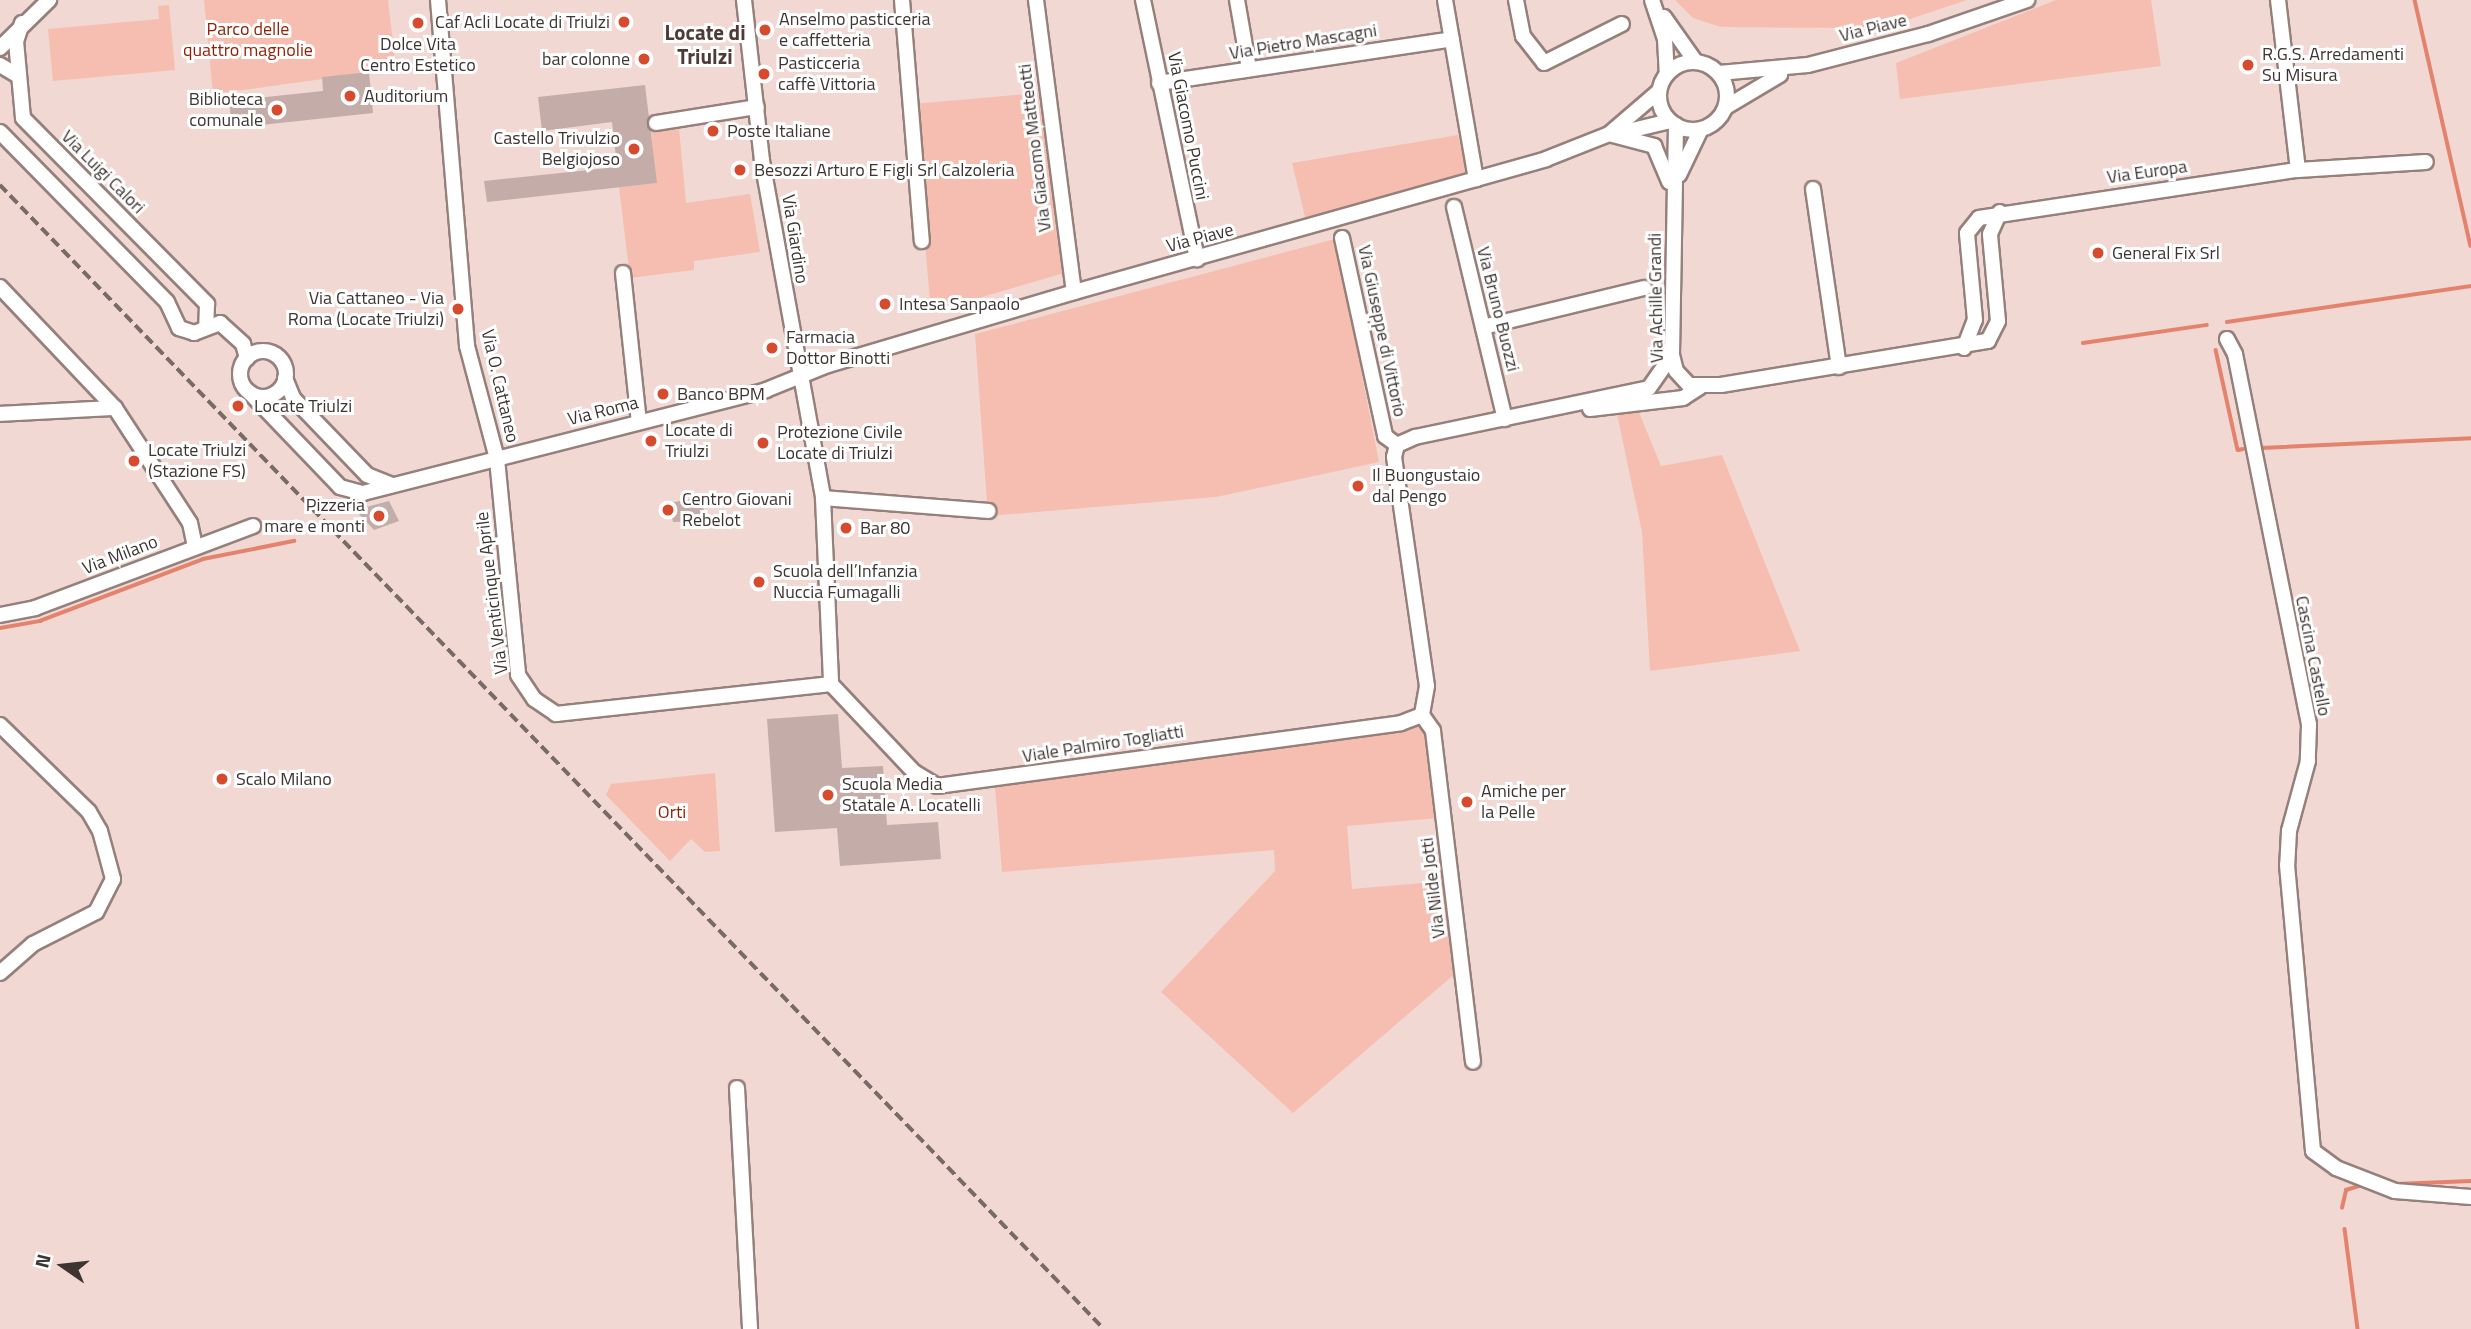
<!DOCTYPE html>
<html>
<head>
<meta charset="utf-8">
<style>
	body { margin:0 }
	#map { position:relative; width:2471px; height:1329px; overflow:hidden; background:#f1d8d3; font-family:"Titillium Web",sans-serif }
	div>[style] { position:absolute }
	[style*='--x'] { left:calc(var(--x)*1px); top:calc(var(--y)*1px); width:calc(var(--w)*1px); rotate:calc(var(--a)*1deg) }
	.green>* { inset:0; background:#f6beb0 }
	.stream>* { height:3.5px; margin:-1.75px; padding:0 1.75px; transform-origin:1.75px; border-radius:1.75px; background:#e4836d }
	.building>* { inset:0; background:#c4ada8 }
	.roads { filter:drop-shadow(2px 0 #95807b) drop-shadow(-2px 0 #95807b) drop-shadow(0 2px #95807b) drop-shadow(0 -2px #95807b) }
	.minor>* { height:14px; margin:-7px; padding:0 7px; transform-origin:7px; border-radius:7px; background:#fff }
	.minor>.ring { margin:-7px; padding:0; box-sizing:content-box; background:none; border:14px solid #fff; border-radius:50% }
	.rail>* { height:3.5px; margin-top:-1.75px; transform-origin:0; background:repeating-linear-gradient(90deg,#786a67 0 10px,transparent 0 15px) }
	.dots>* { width:19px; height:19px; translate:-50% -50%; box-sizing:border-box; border:4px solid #fff; border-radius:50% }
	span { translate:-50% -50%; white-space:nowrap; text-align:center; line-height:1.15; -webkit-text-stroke:6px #fff; paint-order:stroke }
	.poi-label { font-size:18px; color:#3e3533 }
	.left { translate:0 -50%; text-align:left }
	.right { translate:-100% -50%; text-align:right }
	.street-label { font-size:18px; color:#3e3533 }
	.park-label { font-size:18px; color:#911e03 }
	.quarter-label { font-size:21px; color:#4e3b37; font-weight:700 }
	.north { position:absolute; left:28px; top:1231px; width:70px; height:70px; -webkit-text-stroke:5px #fff; paint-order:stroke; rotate:284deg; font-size:19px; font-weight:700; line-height:28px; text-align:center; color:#3e3533 }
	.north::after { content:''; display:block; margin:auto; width:24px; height:32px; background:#3e3533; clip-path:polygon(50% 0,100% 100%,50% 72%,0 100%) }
</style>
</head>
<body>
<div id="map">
	<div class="green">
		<i style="clip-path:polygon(204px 0,388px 0,396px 69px,213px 94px)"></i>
		<i style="clip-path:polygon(1675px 0,1967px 0,1901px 22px,1859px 28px,1721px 27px,1693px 18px)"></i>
		<i style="clip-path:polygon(2056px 0,2151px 0,2161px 66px,1900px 99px,1896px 63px)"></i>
		<i style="clip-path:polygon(169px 5px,175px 70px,53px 81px,48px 29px,159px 19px,158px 6px)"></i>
		<i style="clip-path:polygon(1038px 93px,1064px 273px,931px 312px,913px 104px)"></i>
		<i style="clip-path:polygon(679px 129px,686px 203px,750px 194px,760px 252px,694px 261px,694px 270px,630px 278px,619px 187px,656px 183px,651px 131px)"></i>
		<i style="clip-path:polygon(1458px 135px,1466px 172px,1306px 221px,1292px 163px)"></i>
		<i style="clip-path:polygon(1335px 239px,1379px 462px,1216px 497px,988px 516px,975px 334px)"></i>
		<i style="clip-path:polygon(1638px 410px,1661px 466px,1722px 455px,1800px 651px,1650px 671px,1642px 532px,1617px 414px)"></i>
		<i style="clip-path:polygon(1418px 722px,1427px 733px,1438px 818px,1347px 826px,1352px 889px,1446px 881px,1457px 972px,1293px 1113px,1161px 992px,1275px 871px,1274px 850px,1002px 872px,995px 787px)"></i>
		<i style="clip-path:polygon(715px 773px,720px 851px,705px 852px,691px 839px,670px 861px,606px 795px,611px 784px)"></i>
	</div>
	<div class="stream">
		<i style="--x:2415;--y:0;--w:252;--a:77.2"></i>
		<i style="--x:2227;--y:322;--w:247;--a:-8.4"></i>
		<i style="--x:2083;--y:343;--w:125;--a:-8.3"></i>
		<i style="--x:2216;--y:350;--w:102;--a:77.6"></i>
		<i style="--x:2238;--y:450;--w:5;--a:-11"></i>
		<i style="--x:2262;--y:448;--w:209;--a:-2.7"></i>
		<i style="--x:0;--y:628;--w:41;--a:-9.9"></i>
		<i style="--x:40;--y:621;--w:174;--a:-20.8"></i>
		<i style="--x:203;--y:559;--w:93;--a:-11.2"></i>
		<i style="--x:2396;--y:1184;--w:75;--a:-2.3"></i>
		<i style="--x:2342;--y:1208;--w:18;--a:-77"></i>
		<i style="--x:2346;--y:1190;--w:17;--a:-17"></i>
		<i style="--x:2345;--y:1229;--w:101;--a:82.6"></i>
	</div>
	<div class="building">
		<i style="clip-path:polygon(369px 72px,373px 113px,232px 128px,229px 101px,323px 91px,322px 77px)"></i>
		<i style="clip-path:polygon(645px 85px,657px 183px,487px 202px,484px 181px,617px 167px,612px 122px,542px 131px,538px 97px)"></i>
		<i style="clip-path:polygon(702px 497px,705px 521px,673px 522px,669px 503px)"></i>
		<i style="clip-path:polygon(389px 501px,399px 521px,374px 530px,355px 510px)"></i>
		<i style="clip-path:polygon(838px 714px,842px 768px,883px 766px,887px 825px,938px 822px,941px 859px,840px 866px,837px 828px,775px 832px,767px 719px)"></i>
	</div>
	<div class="roads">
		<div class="minor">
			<i style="--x:438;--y:0;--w:347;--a:85.2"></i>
			<i style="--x:467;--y:346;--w:117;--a:75.1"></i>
			<i style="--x:497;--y:459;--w:217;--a:84.4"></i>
			<i style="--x:518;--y:675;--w:29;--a:56"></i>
			<i style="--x:534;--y:699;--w:27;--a:34"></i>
			<i style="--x:556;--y:714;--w:277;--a:-6.2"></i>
			<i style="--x:744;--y:0;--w:162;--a:83.6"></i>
			<i style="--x:762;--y:161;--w:342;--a:79.7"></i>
			<i style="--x:823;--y:498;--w:186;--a:87.5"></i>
			<i style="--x:902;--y:0;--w:242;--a:85.3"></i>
			<i style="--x:1036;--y:0;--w:294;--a:82.6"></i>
			<i style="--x:1143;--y:0;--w:265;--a:78.2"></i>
			<i style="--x:1237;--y:0;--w:70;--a:80.1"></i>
			<i style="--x:1445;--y:0;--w:182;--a:80.2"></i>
			<i style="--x:1516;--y:0;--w:37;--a:79"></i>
			<i style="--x:1523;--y:36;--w:34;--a:52"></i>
			<i style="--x:1544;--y:63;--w:87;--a:-26.6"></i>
			<i style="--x:1652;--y:0;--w:41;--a:71.6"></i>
			<i style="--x:1665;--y:39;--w:34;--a:87"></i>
			<i style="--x:1664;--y:17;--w:54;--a:54.8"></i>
			<i style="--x:22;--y:23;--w:19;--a:108"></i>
			<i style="--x:16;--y:41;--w:77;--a:84.8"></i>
			<i style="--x:23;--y:118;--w:262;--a:45.3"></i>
			<i style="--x:207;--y:304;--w:23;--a:92"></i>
			<i style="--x:0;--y:48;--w:69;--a:-44.4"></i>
			<i class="ring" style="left:1659px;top:62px;width:54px;height:54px"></i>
			<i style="--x:0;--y:65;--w:21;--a:31"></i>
			<i style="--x:1719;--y:73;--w:89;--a:-5.1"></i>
			<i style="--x:1808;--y:65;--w:124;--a:-14.5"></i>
			<i style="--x:1928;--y:34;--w:105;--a:-19"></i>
			<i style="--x:1159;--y:83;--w:296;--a:-8.5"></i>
			<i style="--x:1726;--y:107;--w:63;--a:-30.7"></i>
			<i style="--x:656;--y:123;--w:102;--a:-9"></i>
			<i style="--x:1676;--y:125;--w:230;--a:91"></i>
			<i style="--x:1672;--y:355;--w:16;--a:76"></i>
			<i style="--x:1676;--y:371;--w:19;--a:47"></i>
			<i style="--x:1689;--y:385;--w:32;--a:0"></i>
			<i style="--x:1721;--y:385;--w:271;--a:-9.4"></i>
			<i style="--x:1988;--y:341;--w:22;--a:-63"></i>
			<i style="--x:1998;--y:321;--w:87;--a:-95.3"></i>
			<i style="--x:1990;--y:234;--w:24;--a:-66"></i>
			<i style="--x:0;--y:132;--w:238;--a:45.5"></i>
			<i style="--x:167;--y:302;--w:29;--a:65"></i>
			<i style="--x:179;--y:328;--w:16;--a:18"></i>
			<i style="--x:194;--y:333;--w:28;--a:-21"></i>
			<i style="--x:220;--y:323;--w:31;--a:42"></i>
			<i style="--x:243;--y:344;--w:15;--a:74"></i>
			<i style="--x:1620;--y:133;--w:51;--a:-13.5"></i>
			<i style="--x:1609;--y:134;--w:47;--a:14.9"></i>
			<i style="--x:1654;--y:146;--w:39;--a:67"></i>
			<i style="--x:2298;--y:170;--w:128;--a:-3.6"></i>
			<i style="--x:1679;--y:175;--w:51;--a:-64.4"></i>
			<i style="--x:1813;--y:189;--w:180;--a:81.7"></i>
			<i style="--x:1454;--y:207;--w:218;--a:76.5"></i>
			<i style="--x:1342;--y:238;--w:203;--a:77.7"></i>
			<i style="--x:1385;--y:436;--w:15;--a:37"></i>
			<i style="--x:623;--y:273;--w:150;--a:83.9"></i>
			<i style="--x:0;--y:287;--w:167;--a:46.5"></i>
			<i style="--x:115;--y:408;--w:137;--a:56.9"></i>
			<i style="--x:190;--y:523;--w:25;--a:78"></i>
			<i style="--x:1483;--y:327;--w:166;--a:-13.6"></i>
			<i style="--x:2227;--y:339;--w:17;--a:62"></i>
			<i style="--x:2235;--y:354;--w:378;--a:78.7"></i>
			<i style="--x:2309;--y:725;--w:36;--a:92"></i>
			<i style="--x:2308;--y:761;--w:73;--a:105.2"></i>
			<i style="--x:2289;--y:831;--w:34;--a:93"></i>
			<i style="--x:2287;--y:865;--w:287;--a:84.8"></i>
			<i style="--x:2313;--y:1151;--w:29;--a:36"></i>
			<i style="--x:2336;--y:1168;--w:63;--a:21.3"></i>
			<i style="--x:2395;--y:1191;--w:76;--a:4.5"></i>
			<i style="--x:1964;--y:348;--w:30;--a:-69"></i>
			<i style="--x:1975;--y:320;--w:87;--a:-95.3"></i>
			<i style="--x:1967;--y:233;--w:19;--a:-51"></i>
			<i style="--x:1979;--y:218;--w:323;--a:-8.6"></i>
			<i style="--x:2298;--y:170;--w:171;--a:-96.7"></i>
			<i class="ring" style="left:240px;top:351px;width:32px;height:32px"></i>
			<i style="--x:285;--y:378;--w:22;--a:68"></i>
			<i style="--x:293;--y:398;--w:107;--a:46.1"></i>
			<i style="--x:367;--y:475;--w:27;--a:22"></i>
			<i style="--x:249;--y:392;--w:132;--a:46.2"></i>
			<i style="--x:340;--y:487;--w:24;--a:15"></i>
			<i style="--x:363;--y:493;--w:416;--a:-14.3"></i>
			<i style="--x:766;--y:390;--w:67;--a:-22"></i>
			<i style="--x:828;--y:365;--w:257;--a:-16.5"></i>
			<i style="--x:1074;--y:292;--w:490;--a:-15.7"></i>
			<i style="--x:1546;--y:159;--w:68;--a:-21.6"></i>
			<i style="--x:1609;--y:134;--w:66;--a:-40.7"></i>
			<i style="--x:1590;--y:409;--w:94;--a:-6.7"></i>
			<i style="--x:1683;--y:398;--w:20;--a:-33"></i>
			<i style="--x:0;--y:414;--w:115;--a:-3"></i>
			<i style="--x:1397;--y:445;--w:20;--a:-24"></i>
			<i style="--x:1415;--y:437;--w:239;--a:-11.8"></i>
			<i style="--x:1649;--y:388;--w:40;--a:-55.1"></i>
			<i style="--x:1397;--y:445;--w:12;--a:104"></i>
			<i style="--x:1394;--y:457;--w:231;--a:81.8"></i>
			<i style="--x:1427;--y:686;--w:29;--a:100"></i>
			<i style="--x:823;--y:498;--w:166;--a:4.5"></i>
			<i style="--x:0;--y:615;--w:36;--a:-11"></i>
			<i style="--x:35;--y:608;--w:233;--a:-20.6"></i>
			<i style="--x:831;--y:684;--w:121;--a:46.7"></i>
			<i style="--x:914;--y:772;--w:27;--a:31"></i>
			<i style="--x:937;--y:786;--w:468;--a:-7.7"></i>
			<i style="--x:1401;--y:723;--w:22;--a:-21"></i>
			<i style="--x:1422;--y:715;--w:19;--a:55"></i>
			<i style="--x:1433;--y:731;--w:333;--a:83.1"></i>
			<i style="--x:0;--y:725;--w:124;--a:44.3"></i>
			<i style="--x:89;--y:812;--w:22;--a:60"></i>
			<i style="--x:100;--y:831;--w:50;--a:74.8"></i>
			<i style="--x:113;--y:879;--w:37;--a:117"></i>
			<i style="--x:96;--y:912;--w:71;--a:153.1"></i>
			<i style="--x:33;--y:944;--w:44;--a:138.7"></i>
			<i style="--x:737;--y:1088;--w:241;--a:86.9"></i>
		</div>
	</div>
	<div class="rail">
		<i style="--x:0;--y:185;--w:1590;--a:46.02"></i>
	</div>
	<div class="dots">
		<i style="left:624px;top:22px;background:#d64b2e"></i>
		<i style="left:418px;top:23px;background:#d64b2e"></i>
		<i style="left:765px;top:30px;background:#d64b2e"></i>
		<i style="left:644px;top:59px;background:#d64b2e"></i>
		<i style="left:2248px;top:65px;background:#d64b2e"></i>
		<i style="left:764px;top:74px;background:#d64b2e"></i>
		<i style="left:350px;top:96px;background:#d64b2e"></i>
		<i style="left:277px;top:110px;background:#d64b2e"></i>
		<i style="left:713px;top:131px;background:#d64b2e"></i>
		<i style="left:634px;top:149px;background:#d64b2e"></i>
		<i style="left:740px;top:170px;background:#d64b2e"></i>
		<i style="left:2098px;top:253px;background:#d64b2e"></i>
		<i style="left:885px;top:304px;background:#d64b2e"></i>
		<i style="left:458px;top:309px;background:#d64b2e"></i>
		<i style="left:772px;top:348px;background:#d64b2e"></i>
		<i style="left:663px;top:394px;background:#d64b2e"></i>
		<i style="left:238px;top:406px;background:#d64b2e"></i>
		<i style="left:651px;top:441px;background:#d64b2e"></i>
		<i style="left:763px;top:443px;background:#d64b2e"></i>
		<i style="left:134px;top:461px;background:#d64b2e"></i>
		<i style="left:1358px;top:486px;background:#d64b2e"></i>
		<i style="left:668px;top:510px;background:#d64b2e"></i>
		<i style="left:379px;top:516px;background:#d64b2e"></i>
		<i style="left:846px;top:528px;background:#d64b2e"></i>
		<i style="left:759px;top:582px;background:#d64b2e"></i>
		<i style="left:222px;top:779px;background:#d64b2e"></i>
		<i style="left:828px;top:795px;background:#d64b2e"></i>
		<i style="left:1467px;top:802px;background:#d64b2e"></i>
	</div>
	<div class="poi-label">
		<span class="left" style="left:779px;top:30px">Anselmo pasticceria<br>e caffetteria</span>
		<span class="right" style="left:610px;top:22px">Caf Acli Locate di Triulzi</span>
		<span style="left:418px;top:55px">Dolce Vita<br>Centro Estetico</span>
		<span class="left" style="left:2262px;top:65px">R.G.S. Arredamenti<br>Su Misura</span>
		<span class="right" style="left:630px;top:59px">bar colonne</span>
		<span class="left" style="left:778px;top:74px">Pasticceria<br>caffè Vittoria</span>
		<span class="left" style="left:364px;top:96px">Auditorium</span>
		<span class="right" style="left:263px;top:110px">Biblioteca<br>comunale</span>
		<span class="left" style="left:727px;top:131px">Poste Italiane</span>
		<span class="right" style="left:620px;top:149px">Castello Trivulzio<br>Belgiojoso</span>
		<span class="left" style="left:754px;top:170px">Besozzi Arturo E Figli Srl Calzoleria</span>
		<span class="left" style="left:2112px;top:253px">General Fix Srl</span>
		<span class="right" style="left:444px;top:309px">Via Cattaneo - Via<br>Roma (Locate Triulzi)</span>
		<span class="left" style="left:899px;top:304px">Intesa Sanpaolo</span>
		<span class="left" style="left:786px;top:348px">Farmacia<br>Dottor Binotti</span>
		<span class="left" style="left:677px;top:394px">Banco BPM</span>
		<span class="left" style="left:254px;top:406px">Locate Triulzi</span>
		<span class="left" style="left:665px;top:441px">Locate di<br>Triulzi</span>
		<span class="left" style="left:777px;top:443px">Protezione Civile<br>Locate di Triulzi</span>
		<span class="left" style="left:148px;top:461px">Locate Triulzi<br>(Stazione FS)</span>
		<span class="left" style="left:1372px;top:486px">Il Buongustaio<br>dal Pengo</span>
		<span class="left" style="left:682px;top:510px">Centro Giovani<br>Rebelot</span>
		<span class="right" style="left:365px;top:516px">Pizzeria<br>mare e monti</span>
		<span class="left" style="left:860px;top:528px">Bar 80</span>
		<span class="left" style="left:773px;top:582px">Scuola dell’Infanzia<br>Nuccia Fumagalli</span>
		<span class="left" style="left:236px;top:779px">Scalo Milano</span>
		<span class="left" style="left:842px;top:795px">Scuola Media<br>Statale A. Locatelli</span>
		<span class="left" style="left:1481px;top:802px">Amiche per<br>la Pelle</span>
	</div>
	<div class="street-label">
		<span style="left:1873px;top:28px;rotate:-14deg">Via Piave</span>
		<span style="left:1303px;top:42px;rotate:-9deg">Via Pietro Mascagni</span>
		<span style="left:1188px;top:126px;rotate:79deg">Via Giacomo Puccini</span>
		<span style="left:1035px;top:148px;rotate:-97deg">Via Giacomo Matteotti</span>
		<span style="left:103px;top:172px;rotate:45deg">Via Luigi Calori</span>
		<span style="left:2147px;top:172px;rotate:-8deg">Via Europa</span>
		<span style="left:1200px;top:238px;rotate:-15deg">Via Piave</span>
		<span style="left:795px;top:239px;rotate:81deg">Via Giardino</span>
		<span style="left:1656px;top:298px;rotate:-91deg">Via Achille Grandi</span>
		<span style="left:1498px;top:309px;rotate:76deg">Via Bruno Buozzi</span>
		<span style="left:1382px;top:331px;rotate:78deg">Via Giuseppe di Vittorio</span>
		<span style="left:500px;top:386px;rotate:77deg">Via O. Cattaneo</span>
		<span style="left:603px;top:411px;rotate:-14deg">Via Roma</span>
		<span style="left:120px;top:555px;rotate:-21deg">Via Milano</span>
		<span style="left:492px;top:593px;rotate:-97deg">Via Venticinque Aprile</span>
		<span style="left:2313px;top:656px;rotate:79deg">Cascina Castello</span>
		<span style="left:1103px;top:744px;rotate:-9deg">Viale Palmiro Togliatti</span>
		<span style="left:1433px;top:888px;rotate:-97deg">Via Nilde Jotti</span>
	</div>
	<div class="park-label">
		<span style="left:248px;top:40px">Parco delle<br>quattro magnolie</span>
		<span style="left:672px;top:812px">Orti</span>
	</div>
	<div class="quarter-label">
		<span style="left:705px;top:44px">Locate di<br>Triulzi</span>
	</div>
	<div class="north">N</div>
</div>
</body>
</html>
